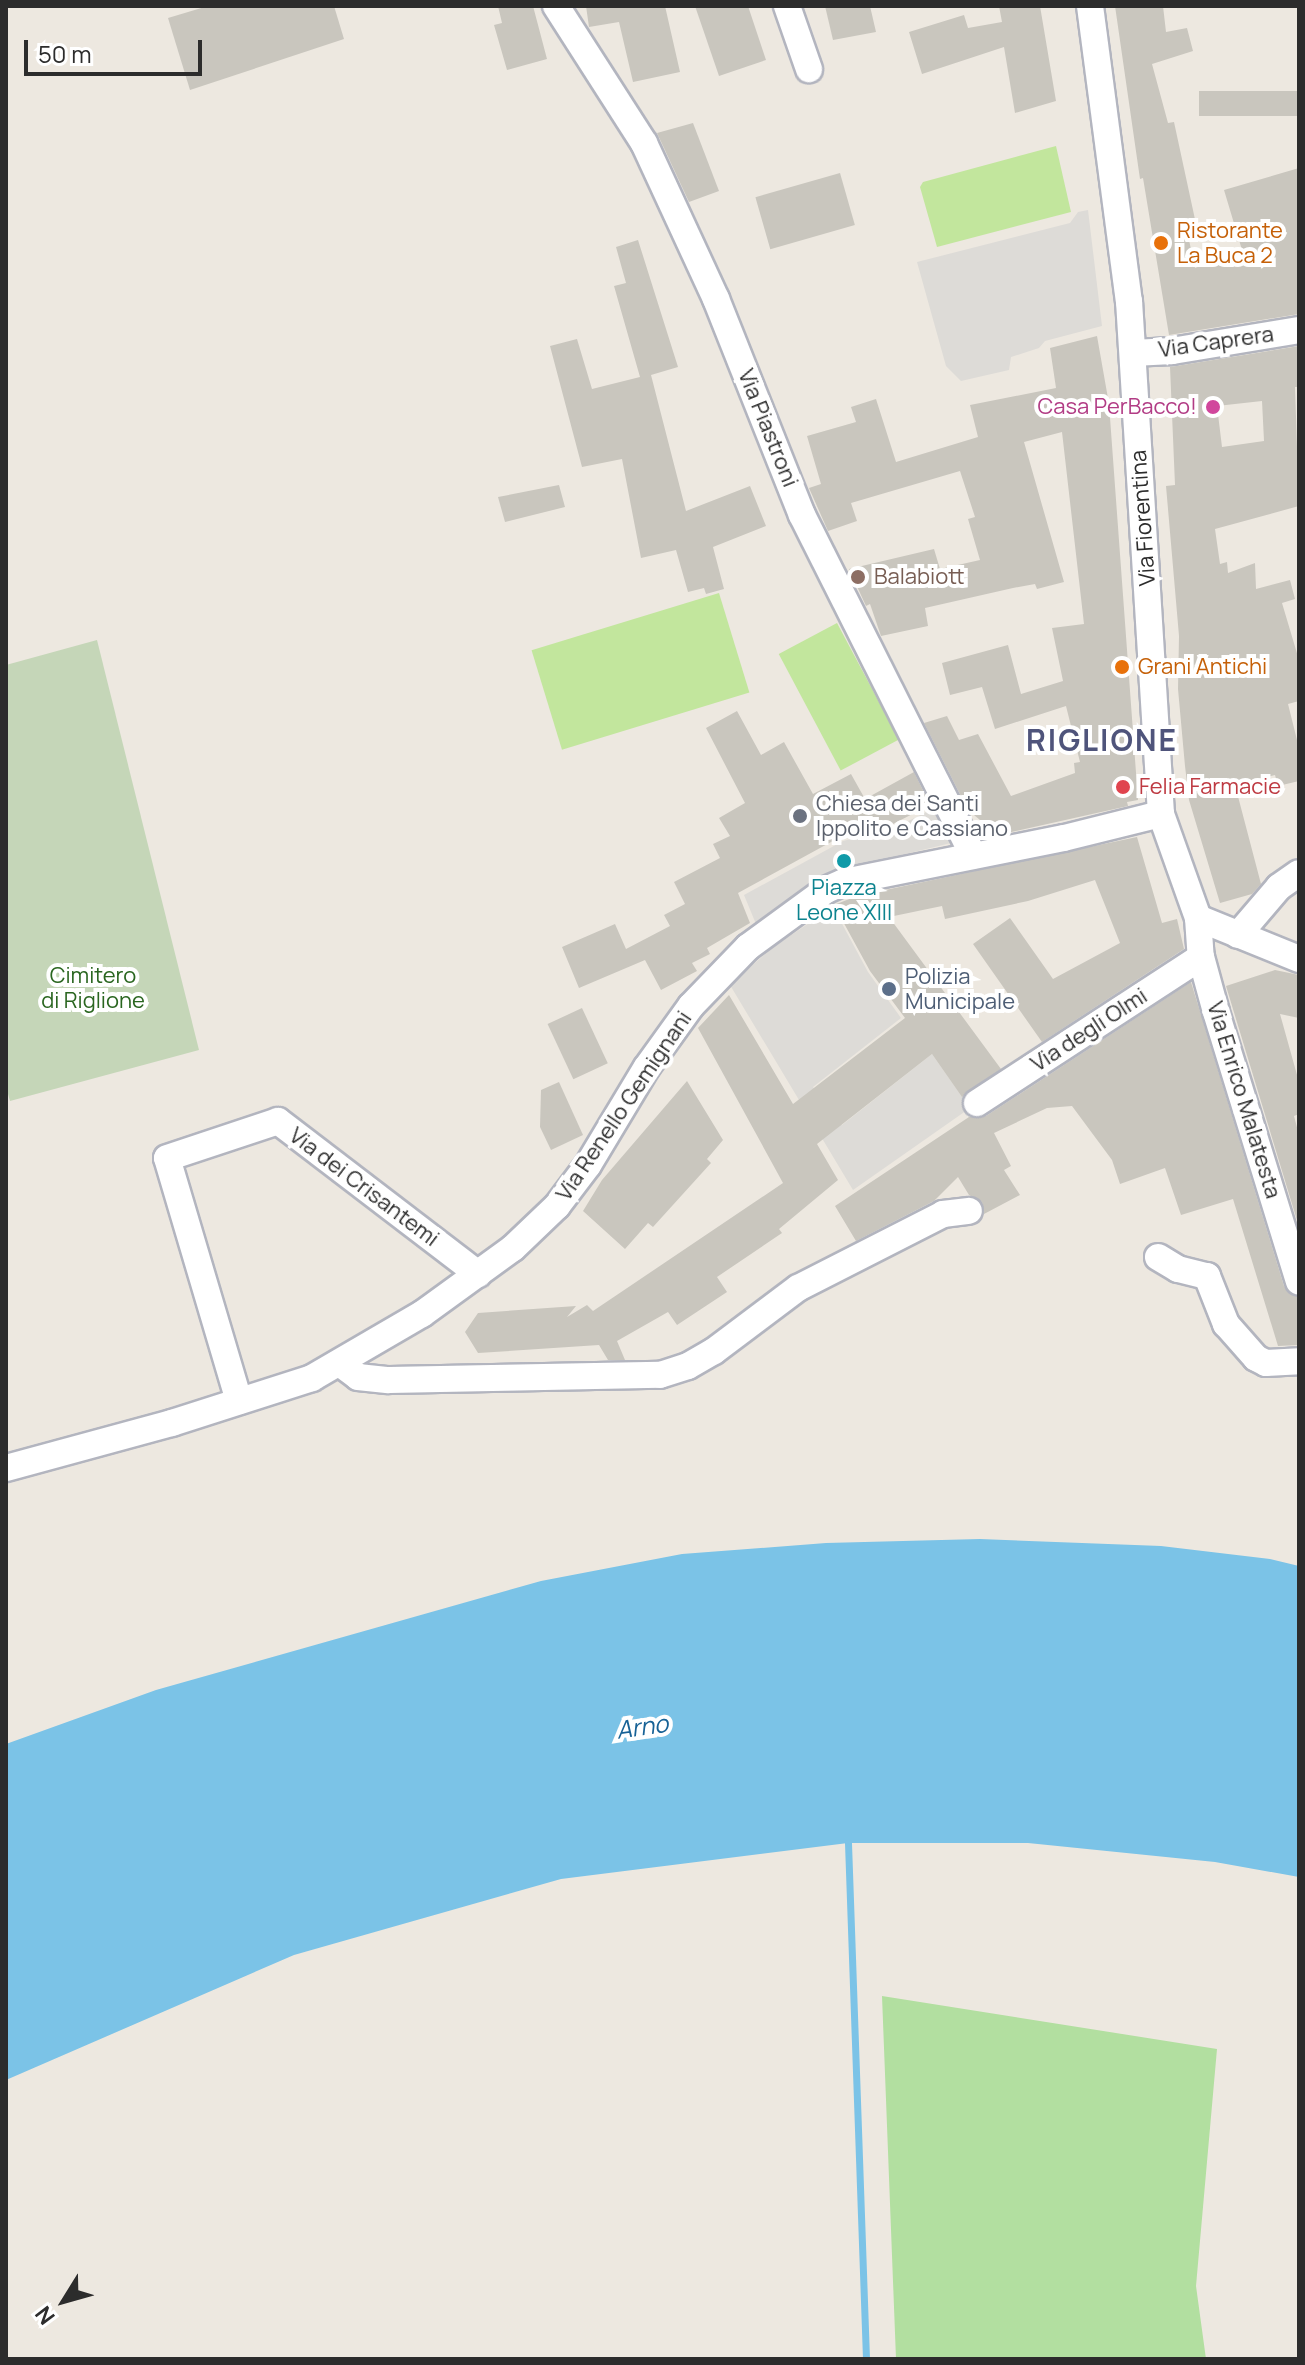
<!DOCTYPE html>
<html>
<head>
<meta charset="utf-8">
<style>
	body { margin:0 }
	#map { position:relative; width:1305px; height:2365px; overflow:hidden; background:#ede8e0; font-family:Manrope,sans-serif }
	div>[style] { position:absolute }
	[style*='--x'] { left:calc(var(--x)*1px); top:calc(var(--y)*1px); width:calc(var(--w)*1px); rotate:calc(var(--a)*1deg) }
	.green>* { inset:0; background:#b2dfa0 }
	.cemetery>* { inset:0; background:#c5d6b8 }
	.pitch>* { inset:0; background:#c2e69d; transform-origin:0 0 }
	.plaza>* { inset:0; background:#dddbd7 }
	.water>* { inset:0; background:#7bc3e7 }
	.stream>* { height:7px; margin:-3.5px; padding:0 3.5px; transform-origin:3.5px; border-radius:3.5px; background:#7bc3e7 }
	.building>* { inset:0; background:#c9c6be; transform-origin:0 0 }
	.roads { filter:drop-shadow(2px 0 #b3b5bf) drop-shadow(-2px 0 #b3b5bf) drop-shadow(0 2px #b3b5bf) drop-shadow(0 -2px #b3b5bf) }
	.minor>* { height:26px; margin:-13px; padding:0 13px; transform-origin:13px; border-radius:13px; background:#fff }
	.dots>* { width:22px; height:22px; translate:-50% -50%; box-sizing:border-box; border:4px solid #fff; border-radius:50% }
	span { translate:-50% -50%; white-space:nowrap; text-align:center; line-height:1.15; -webkit-text-stroke:8px #fff; paint-order:stroke }
	.food-label { font-size:22px; color:#c56008 }
	.left { translate:0 -50%; text-align:left }
	.street-label { font-size:22px; color:#2c2c2c }
	.hotel-label { font-size:22px; color:#b23c85 }
	.right { translate:-100% -50%; text-align:right }
	.education-label { font-size:22px; color:#785e54 }
	.health-label { font-size:22px; color:#be3a42 }
	.worship-label { font-size:22px; color:#5b616d }
	.culture-label { font-size:22px; color:#0d838f }
	.park-label { font-size:22px; color:#2a6620 }
	.service-label { font-size:22px; color:#4e5e75 }
	.water-label { font-size:24px; color:#176296; font-style:italic }
	.district-label { font-size:30px; color:#4f547b; font-weight:700; letter-spacing:2px }
	.frame { position:absolute; inset:0; border:8px solid #2c2c2c; pointer-events:none }
	.north { position:absolute; left:24px; top:2261px; width:80px; height:80px; -webkit-text-stroke:6px #fff; paint-order:stroke; rotate:233deg; font-size:22px; font-weight:700; line-height:32px; text-align:center; color:#2c2c2c }
	.north::after { content:''; display:block; margin:auto; width:28px; height:36px; background:#2c2c2c; clip-path:polygon(50% 0,100% 100%,50% 72%,0 100%) }
	.scale { position:absolute; left:24px; top:40px; width:178px; height:36px; box-sizing:border-box; border:4px solid #2c2c2c; border-top:0; padding-left:10px; font-size:24px; line-height:28px; white-space:nowrap; color:#2c2c2c; -webkit-text-stroke:6px #fff; paint-order:stroke }
</style>
</head>
<body>
<div id="map">
	<div class="green">
		<i style="clip-path:polygon(882px 1996px,1217px 2049px,1196px 2286px,1206px 2359px,896px 2359px)"></i>
	</div>
	<div class="cemetery">
		<i style="clip-path:polygon(97px 640px,199px 1050px,10px 1101px,6px 1087px,6px 665px)"></i>
	</div>
	<div class="pitch">
		<i style="clip-path:polygon(1056px 146px,1071px 212px,937px 247px,920px 187px,923px 182px)"></i>
		<i style="left:719px;top:593px;width:104px;height:196px;rotate:73deg"></i>
		<i style="left:837px;top:623px;width:132px;height:66px;rotate:62deg"></i>
	</div>
	<div class="plaza">
		<i style="clip-path:polygon(1088px 210px,1102px 326px,1045px 341px,1039px 348px,1011px 357px,1009px 370px,961px 381px,946px 366px,917px 262px,1070px 223px,1078px 212px)"></i>
		<i style="clip-path:polygon(936px 807px,951px 843px,839px 870px,821px 879px,756px 924px,744px 895px,843px 841px,893px 829px)"></i>
		<i style="clip-path:polygon(833px 907px,868px 972px,901px 1018px,813px 1087px,842px 1125px,932px 1054px,970px 1108px,853px 1190px,730px 985px,772px 948px)"></i>
	</div>
	<div class="water">
		<i style="clip-path:polygon(980px 1539px,1161px 1546px,1270px 1559px,1299px 1566px,1299px 1877px,1215px 1862px,1028px 1843px,848px 1843px,561px 1879px,294px 1955px,6px 2080px,6px 1744px,156px 1690px,541px 1581px,682px 1554px,826px 1543px)"></i>
	</div>
	<div class="stream">
		<i style="--x:848;--y:1843;--w:516;--a:88"></i>
	</div>
	<div class="building">
		<i style="clip-path:polygon(208px 6px,334px 6px,344px 39px,190px 90px,168px 18px)"></i>
		<i style="clip-path:polygon(498px 6px,533px 6px,547px 59px,507px 70px,494px 25px,502px 23px)"></i>
		<i style="clip-path:polygon(586px 6px,665px 6px,680px 72px,633px 82px,619px 22px,589px 27px)"></i>
		<i style="clip-path:polygon(695px 6px,748px 6px,766px 60px,719px 76px)"></i>
		<i style="clip-path:polygon(825px 6px,870px 6px,876px 32px,833px 40px)"></i>
		<i style="clip-path:polygon(999px 6px,1040px 6px,1056px 101px,1015px 113px,1004px 47px,922px 74px,909px 32px,964px 15px,968px 28px,1002px 22px)"></i>
		<i style="clip-path:polygon(1115px 6px,1163px 6px,1166px 32px,1187px 28px,1193px 51px,1152px 64px,1168px 123px,1174px 122px,1196px 224px,1186px 226px,1195px 268px,1242px 250px,1224px 190px,1299px 168px,1299px 314px,1169px 335px,1143px 178px,1140px 179px)"></i>
		<i style="left:1299px;top:91px;width:25px;height:100px;rotate:90deg"></i>
		<i style="clip-path:polygon(693px 123px,719px 191px,689px 202px,657px 133px)"></i>
		<i style="left:840px;top:173px;width:54px;height:88px;rotate:74deg"></i>
		<i style="clip-path:polygon(638px 240px,678px 367px,651px 375px,686px 511px,750px 486px,766px 526px,713px 547px,724px 589px,706px 594px,704px 588px,688px 592px,676px 550px,641px 558px,622px 459px,582px 467px,550px 346px,577px 339px,592px 389px,640px 377px,614px 286px,626px 283px,616px 247px)"></i>
		<i style="clip-path:polygon(1097px 336px,1109px 404px,1138px 800px,1127px 802px,1128px 806px,998px 835px,968px 810px,924px 723px,947px 716px,959px 740px,978px 734px,1011px 796px,1075px 773px,1074px 763px,1080px 762px,1066px 706px,995px 729px,982px 687px,950px 695px,942px 663px,1008px 645px,1021px 694px,1063px 681px,1052px 628px,1084px 624px,1062px 432px,1024px 442px,1064px 582px,1037px 589px,1035px 584px,1013px 588px,925px 608px,928px 626px,881px 636px,870px 604px,866px 606px,849px 569px,934px 549px,940px 569px,980px 560px,968px 519px,975px 517px,960px 471px,851px 503px,857px 521px,828px 531px,809px 488px,821px 484px,807px 436px,856px 422px,851px 407px,876px 399px,896px 462px,978px 437px,970px 405px,1056px 388px,1050px 348px)"></i>
		<i style="clip-path:polygon(evenodd,1299px 346px,1299px 387px,1295px 387px,1299px 506px,1215px 529px,1220px 564px,1227px 562px,1228px 573px,1255px 563px,1256px 589px,1290px 580px,1295px 599px,1282px 603px,1299px 660px,1299px 701px,1288px 704px,1299px 748px,1299px 781px,1278px 786px,1275px 775px,1235px 785px,1261px 884px,1252px 894px,1220px 903px,1189px 800px,1185px 766px,1178px 689px,1179px 636px,1166px 486px,1175px 485px,1170px 367px,1299px 346px,1262px 401px,1264px 441px,1222px 447px,1217px 406px,1262px 401px)"></i>
		<i style="clip-path:polygon(559px 485px,565px 507px,505px 522px,498px 497px)"></i>
		<i style="clip-path:polygon(737px 711px,761px 755px,784px 742px,813px 794px,851px 774px,865px 799px,914px 772px,930px 805px,893px 824px,842px 836px,738px 893px,750px 923px,707px 948px,710px 954px,692px 963px,697px 971px,661px 990px,645px 960px,579px 988px,562px 947px,615px 924px,626px 949px,670px 926px,664px 915px,685px 904px,674px 882px,720px 858px,713px 844px,730px 836px,719px 818px,745px 803px,706px 728px)"></i>
		<i style="clip-path:polygon(1137px 837px,1162px 923px,1177px 919px,1184px 949px,1042px 1042px,973px 944px,1010px 918px,1053px 979px,1120px 943px,1095px 880px,1028px 901px,945px 919px,942px 906px,889px 917px,1001px 1069px,962px 1097px,932px 1054px,817px 1144px,838px 1180px,779px 1229px,782px 1233px,717px 1277px,727px 1292px,677px 1325px,668px 1312px,617px 1341px,625px 1360px,608px 1360px,599px 1345px,478px 1353px,465px 1332px,478px 1313px,576px 1306px,567px 1317px,587px 1305px,593px 1311px,783px 1183px,698px 1028px,729px 995px,793px 1104px,905px 1018px,870px 971px,834px 905px,857px 896px)"></i>
		<i style="clip-path:polygon(1275px 970px,1299px 975px,1299px 1018px,1280px 1014px,1299px 1082px,1299px 1114px,1294px 1116px,1299px 1135px,1299px 1227px,1226px 986px)"></i>
		<i style="clip-path:polygon(1191px 982px,1284px 1286px,1289px 1293px,1299px 1297px,1299px 1345px,1278px 1346px,1233px 1199px,1181px 1215px,1165px 1168px,1120px 1184px,1112px 1160px,1072px 1106px,1047px 1108px,994px 1133px,1011px 1166px,1004px 1170px,1020px 1195px,984px 1214px,982px 1202px,969px 1195px,958px 1177px,934px 1201px,856px 1241px,835px 1206px,969px 1117px,986px 1116px)"></i>
		<i style="left:582px;top:1008px;width:61px;height:38px;rotate:65deg"></i>
		<i style="clip-path:polygon(687px 1081px,723px 1140px,707px 1159px,711px 1163px,653px 1227px,648px 1223px,625px 1249px,583px 1211px,602px 1180px)"></i>
		<i style="clip-path:polygon(559px 1082px,583px 1135px,551px 1150px,540px 1127px,541px 1090px)"></i>
	</div>
	<div class="roads">
		<div class="minor">
			<i style="--x:556;--y:6;--w:163;--a:57.3"></i>
			<i style="--x:644;--y:143;--w:172;--a:65.2"></i>
			<i style="--x:716;--y:299;--w:232;--a:68.3"></i>
			<i style="--x:802;--y:515;--w:381;--a:63.3"></i>
			<i style="--x:787;--y:6;--w:67;--a:70.8"></i>
			<i style="--x:1090;--y:6;--w:298;--a:82.5"></i>
			<i style="--x:1129;--y:301;--w:514;--a:86.43"></i>
			<i style="--x:1161;--y:814;--w:110;--a:70.4"></i>
			<i style="--x:1198;--y:918;--w:109;--a:22.1"></i>
			<i style="--x:1133;--y:353;--w:39;--a:-3"></i>
			<i style="--x:1172;--y:351;--w:129;--a:-9.4"></i>
			<i style="--x:1198;--y:918;--w:39;--a:86"></i>
			<i style="--x:1201;--y:957;--w:57;--a:74.7"></i>
			<i style="--x:1216;--y:1012;--w:282;--a:72.9"></i>
			<i style="--x:1238;--y:935;--w:63;--a:-49.5"></i>
			<i style="--x:1279;--y:887;--w:24;--a:-35"></i>
			<i style="--x:977;--y:1103;--w:267;--a:-33.1"></i>
			<i style="--x:1158;--y:1257;--w:23;--a:31"></i>
			<i style="--x:1178;--y:1269;--w:30;--a:14"></i>
			<i style="--x:1207;--y:1276;--w:52;--a:68.4"></i>
			<i style="--x:1226;--y:1324;--w:45;--a:48.6"></i>
			<i style="--x:1256;--y:1358;--w:11;--a:27"></i>
			<i style="--x:1266;--y:1363;--w:33;--a:-3"></i>
			<i style="--x:341;--y:1364;--w:21;--a:37"></i>
			<i style="--x:358;--y:1377;--w:31;--a:6"></i>
			<i style="--x:389;--y:1380;--w:271;--a:-1.1"></i>
			<i style="--x:660;--y:1375;--w:29;--a:-18"></i>
			<i style="--x:688;--y:1366;--w:30;--a:-30"></i>
			<i style="--x:714;--y:1351;--w:105;--a:-36.9"></i>
			<i style="--x:798;--y:1288;--w:163;--a:-27"></i>
			<i style="--x:943;--y:1214;--w:26;--a:-7"></i>
			<i style="--x:239;--y:1401;--w:253;--a:-106.5"></i>
			<i style="--x:167;--y:1158;--w:117;--a:-18.4"></i>
			<i style="--x:278;--y:1121;--w:252;--a:37.4"></i>
			<i style="--x:6;--y:1468;--w:172;--a:-15.2"></i>
			<i style="--x:172;--y:1423;--w:147;--a:-17.8"></i>
			<i style="--x:312;--y:1378;--w:127;--a:-30.2"></i>
			<i style="--x:422;--y:1314;--w:112;--a:-36"></i>
			<i style="--x:513;--y:1248;--w:61;--a:-43.7"></i>
			<i style="--x:557;--y:1206;--w:51;--a:-52.9"></i>
			<i style="--x:588;--y:1165;--w:114;--a:-59"></i>
			<i style="--x:647;--y:1067;--w:75;--a:-54.2"></i>
			<i style="--x:691;--y:1006;--w:82;--a:-46"></i>
			<i style="--x:748;--y:947;--w:97;--a:-36.2"></i>
			<i style="--x:826;--y:890;--w:20;--a:-24"></i>
			<i style="--x:844;--y:882;--w:224;--a:-11.3"></i>
			<i style="--x:1064;--y:838;--w:100;--a:-13.9"></i>
		</div>
	</div>
	<div class="dots">
		<i style="left:1161px;top:243px;background:#e8710a"></i>
		<i style="left:1213px;top:407px;background:#d1479c"></i>
		<i style="left:858px;top:577px;background:#8d6e63"></i>
		<i style="left:1122px;top:667px;background:#e8710a"></i>
		<i style="left:1123px;top:787px;background:#e0444e"></i>
		<i style="left:800px;top:816px;background:#6b7280"></i>
		<i style="left:844px;top:861px;background:#0f9aa8"></i>
		<i style="left:889px;top:989px;background:#5c6f8a"></i>
	</div>
	<div class="food-label">
		<span class="left" style="left:1177px;top:243px">Ristorante<br>La Buca 2</span>
		<span class="left" style="left:1138px;top:667px">Grani Antichi</span>
	</div>
	<div class="street-label">
		<span style="left:1216px;top:342px;rotate:-8deg">Via Caprera</span>
		<span style="left:768px;top:428px;rotate:68deg">Via Piastroni</span>
		<span style="left:1143px;top:518px;rotate:-94deg">Via Fiorentina</span>
		<span style="left:1089px;top:1030px;rotate:-33deg">Via degli Olmi</span>
		<span style="left:1244px;top:1100px;rotate:73deg">Via Enrico Malatesta</span>
		<span style="left:624px;top:1106px;rotate:-56deg">Via Renello Gemignani</span>
		<span style="left:364px;top:1187px;rotate:37deg">Via dei Crisantemi</span>
	</div>
	<div class="hotel-label">
		<span class="right" style="left:1197px;top:407px">Casa PerBacco!</span>
	</div>
	<div class="education-label">
		<span class="left" style="left:874px;top:577px">Balabiott</span>
	</div>
	<div class="health-label">
		<span class="left" style="left:1139px;top:787px">Felia Farmacie</span>
	</div>
	<div class="worship-label">
		<span class="left" style="left:816px;top:816px">Chiesa dei Santi<br>Ippolito e Cassiano</span>
	</div>
	<div class="culture-label">
		<span style="left:844px;top:900px">Piazza<br>Leone XIII</span>
	</div>
	<div class="park-label">
		<span style="left:93px;top:988px">Cimitero<br>di Riglione</span>
	</div>
	<div class="service-label">
		<span class="left" style="left:905px;top:989px">Polizia<br>Municipale</span>
	</div>
	<div class="water-label">
		<span style="left:642px;top:1726px;rotate:-8deg">Arno</span>
	</div>
	<div class="district-label">
		<span style="left:1102px;top:740px">RIGLIONE</span>
	</div>
	<div class="frame"></div>
	<div class="north">N</div>
	<div class="scale">50 m</div>
</div>
</body>
</html>
